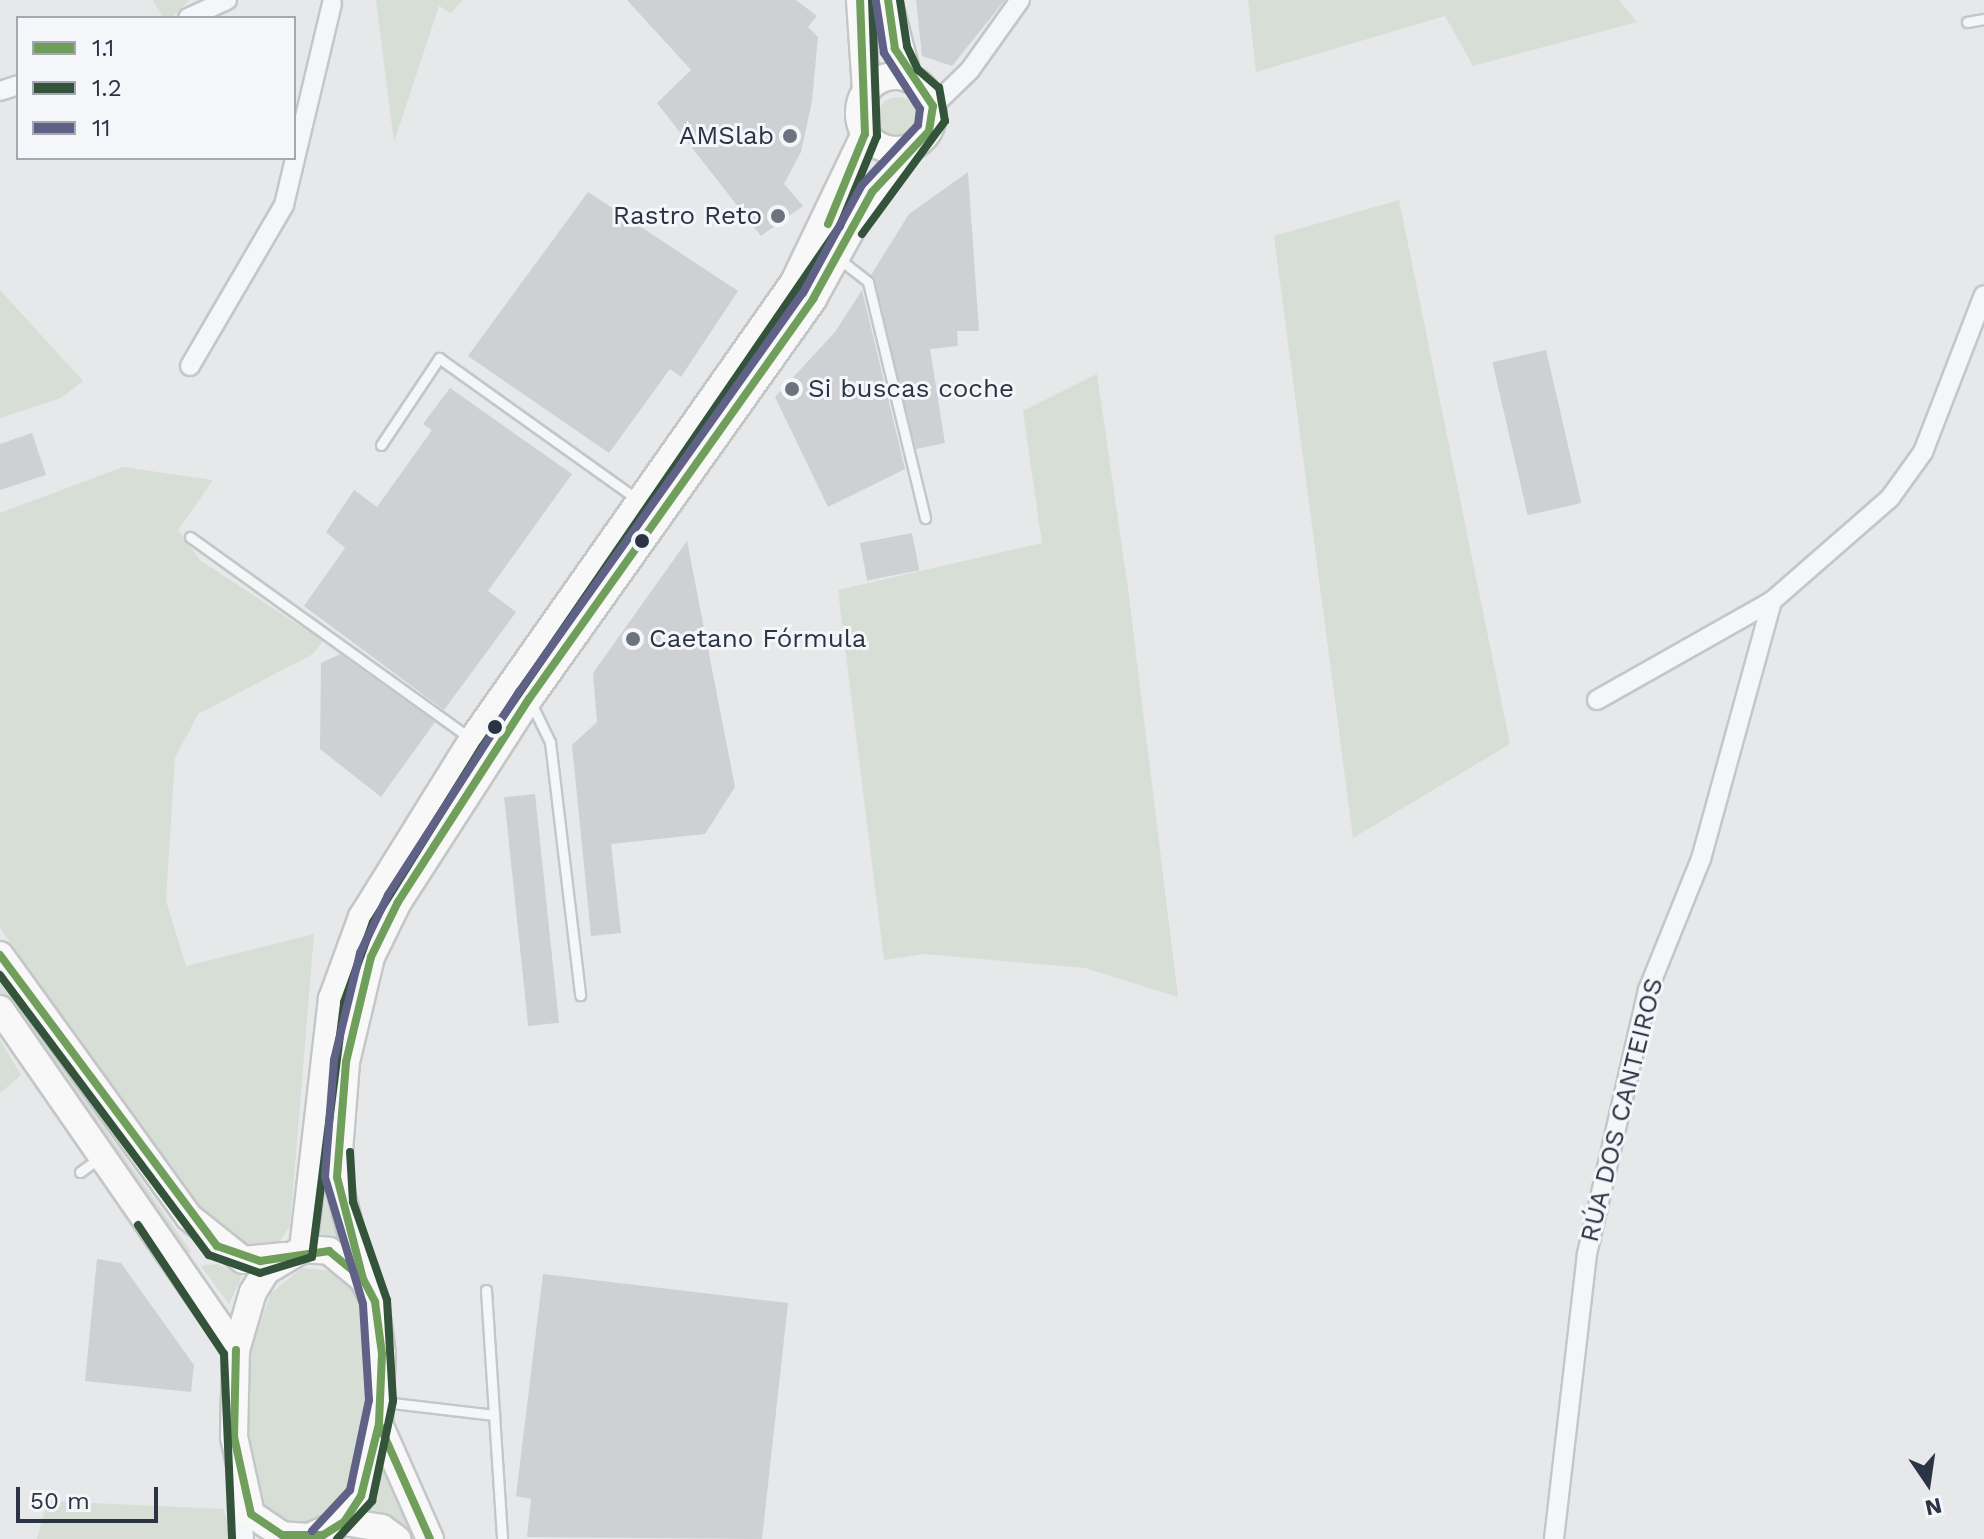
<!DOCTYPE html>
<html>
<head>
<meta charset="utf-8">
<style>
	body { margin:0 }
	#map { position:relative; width:1984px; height:1539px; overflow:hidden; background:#e6e8ea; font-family:"Work Sans",sans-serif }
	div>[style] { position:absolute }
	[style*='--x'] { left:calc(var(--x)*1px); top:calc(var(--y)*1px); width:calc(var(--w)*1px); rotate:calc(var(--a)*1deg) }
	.green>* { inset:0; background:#d6ded6; transform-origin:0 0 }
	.round { border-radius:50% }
	.building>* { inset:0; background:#ced0d3; transform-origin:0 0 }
	.roads { filter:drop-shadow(2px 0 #c4c6c8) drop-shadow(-2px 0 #c4c6c8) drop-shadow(0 2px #c4c6c8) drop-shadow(0 -2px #c4c6c8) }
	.lane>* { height:9px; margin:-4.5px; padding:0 4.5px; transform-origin:4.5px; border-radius:4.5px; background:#f5f6f7 }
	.street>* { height:18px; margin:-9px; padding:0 9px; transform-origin:9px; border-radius:9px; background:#f5f6f7 }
	.secondary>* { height:26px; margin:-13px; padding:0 13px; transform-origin:13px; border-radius:13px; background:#f8f8f8 }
	.secondary>.ring { margin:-13px; padding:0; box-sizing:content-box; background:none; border:26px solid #f8f8f8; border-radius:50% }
	.bus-1>* { height:8px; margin:-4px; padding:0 4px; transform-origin:4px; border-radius:4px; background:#6f9f5b }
	.bus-2>* { height:8px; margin:-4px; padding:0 4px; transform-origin:4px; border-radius:4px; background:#33533a }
	.bus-3>* { height:8px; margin:-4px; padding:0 4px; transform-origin:4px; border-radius:4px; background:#5f6186 }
	.dots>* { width:22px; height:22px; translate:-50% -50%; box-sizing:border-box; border:4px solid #f4f6f9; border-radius:50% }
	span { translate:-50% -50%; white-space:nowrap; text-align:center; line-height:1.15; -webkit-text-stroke:6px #f4f6f9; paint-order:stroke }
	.poi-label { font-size:26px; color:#2b3445 }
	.right { translate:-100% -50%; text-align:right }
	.left { translate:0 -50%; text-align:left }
	.street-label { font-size:26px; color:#2b3445 }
	.legend { position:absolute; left:16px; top:16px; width:280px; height:144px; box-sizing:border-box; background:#f4f6f9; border:2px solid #a4a8b1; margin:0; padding:10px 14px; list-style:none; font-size:24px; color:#2b3445 }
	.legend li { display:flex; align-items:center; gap:16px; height:40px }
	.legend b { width:40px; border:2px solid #a4a8b1 }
	.north { position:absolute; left:1888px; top:1443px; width:80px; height:80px; -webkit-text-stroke:6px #f4f6f9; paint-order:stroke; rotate:167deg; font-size:22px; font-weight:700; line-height:32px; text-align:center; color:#2b3445 }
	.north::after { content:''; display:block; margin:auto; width:28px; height:36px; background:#2b3445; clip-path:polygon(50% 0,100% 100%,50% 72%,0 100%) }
	.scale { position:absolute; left:16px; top:1487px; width:142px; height:36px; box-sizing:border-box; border:4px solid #2b3445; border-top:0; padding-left:10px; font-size:24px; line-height:28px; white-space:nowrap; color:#2b3445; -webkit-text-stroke:6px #f4f6f9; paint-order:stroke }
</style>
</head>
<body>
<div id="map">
	<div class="green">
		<i style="clip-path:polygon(153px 0,189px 0,172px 18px,163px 18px)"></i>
		<i style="clip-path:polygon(376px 0,463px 0,451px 13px,439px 6px,394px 142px)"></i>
		<i style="clip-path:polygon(1248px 0,1619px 0,1637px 22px,1473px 66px,1445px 16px,1256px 72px)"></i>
		<i class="round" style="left:877px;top:97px;width:42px;height:42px"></i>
		<i style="clip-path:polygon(1399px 200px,1510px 744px,1353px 838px,1274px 236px)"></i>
		<i style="clip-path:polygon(0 290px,83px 381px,61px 398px,0 418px)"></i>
		<i style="clip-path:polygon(1097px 374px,1128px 589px,1178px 997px,1085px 968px,924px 954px,884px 960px,838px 590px,1042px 543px,1023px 411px)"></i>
		<i style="clip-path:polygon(123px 467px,213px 480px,178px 530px,201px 561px,323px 641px,313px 654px,198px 714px,175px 758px,166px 901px,186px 966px,314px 934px,290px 1226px,280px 1241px,257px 1251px,222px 1240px,0 928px,0 513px)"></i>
		<i style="left:0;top:979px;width:333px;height:16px;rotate:55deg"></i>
		<i style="clip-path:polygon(0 1040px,21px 1075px,0 1093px)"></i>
		<i style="clip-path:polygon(323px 1178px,327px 1179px,342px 1247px,316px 1239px)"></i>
		<i style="clip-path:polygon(217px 1264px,242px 1276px,229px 1304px,201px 1266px)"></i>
		<i style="clip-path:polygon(302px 1268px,333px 1271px,356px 1289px,370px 1349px,369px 1395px,350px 1486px,337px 1508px,314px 1523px,287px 1525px,268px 1515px,253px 1489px,245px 1419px,251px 1348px,271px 1293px)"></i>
		<i style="clip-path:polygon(384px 1465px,400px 1504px,421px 1539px,364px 1515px)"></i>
		<i style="clip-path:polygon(47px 1501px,223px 1509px,235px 1539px,37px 1539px)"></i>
	</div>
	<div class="building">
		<i style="clip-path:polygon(627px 0,796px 0,817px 16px,808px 27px,818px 37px,812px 101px,801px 152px,784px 184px,803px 206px,761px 236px,657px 103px,691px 70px)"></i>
		<i style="clip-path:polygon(916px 0,1005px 0,952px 66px,922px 56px)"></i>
		<i style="clip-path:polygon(968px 172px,979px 331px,957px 331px,958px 346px,930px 349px,945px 443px,916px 449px,871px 275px,909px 214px)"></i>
		<i style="clip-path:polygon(588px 192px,738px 291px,681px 377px,670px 369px,609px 453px,468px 356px)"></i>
		<i style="clip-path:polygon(862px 290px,905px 469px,828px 507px,775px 397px,835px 332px)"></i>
		<i style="left:1546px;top:350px;width:157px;height:55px;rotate:77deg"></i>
		<i style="clip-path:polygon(450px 388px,572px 474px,488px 591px,516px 612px,444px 710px,304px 606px,345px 548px,326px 532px,354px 490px,377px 507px,432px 430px,423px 424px)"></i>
		<i style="clip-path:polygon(32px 433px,46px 475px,0 490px,0 444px)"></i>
		<i style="left:912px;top:533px;width:38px;height:53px;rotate:79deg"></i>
		<i style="clip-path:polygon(687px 541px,735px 787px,705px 834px,611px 844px,621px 933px,591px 936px,572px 745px,597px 722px,593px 673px)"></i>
		<i style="clip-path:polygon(340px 654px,435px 722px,381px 797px,320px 749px,321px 663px)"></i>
		<i style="left:535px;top:794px;width:230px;height:31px;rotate:84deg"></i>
		<i style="clip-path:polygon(97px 1259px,121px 1263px,194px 1365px,191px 1392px,85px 1381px)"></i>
		<i style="clip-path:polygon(543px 1274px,788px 1303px,762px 1539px,527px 1537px,531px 1499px,516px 1496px)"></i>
	</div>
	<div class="roads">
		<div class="lane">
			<i style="--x:1967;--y:22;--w:17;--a:-10"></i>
			<i style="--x:839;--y:259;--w:37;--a:38"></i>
			<i style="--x:868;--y:282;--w:243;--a:76.4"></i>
			<i style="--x:381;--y:445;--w:105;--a:-56.3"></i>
			<i style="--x:439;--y:358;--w:244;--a:35.5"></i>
			<i style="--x:190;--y:537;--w:345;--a:35.7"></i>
			<i style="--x:532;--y:705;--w:41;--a:64.1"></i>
			<i style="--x:550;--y:742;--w:255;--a:83.2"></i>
			<i style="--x:80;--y:1172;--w:26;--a:-36"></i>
			<i style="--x:486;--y:1290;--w:250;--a:86.3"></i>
			<i style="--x:384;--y:1402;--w:111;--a:6.7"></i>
		</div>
		<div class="street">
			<i style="--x:188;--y:18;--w:43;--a:-24.8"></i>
			<i style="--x:0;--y:91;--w:19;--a:-18"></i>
			<i style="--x:933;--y:106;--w:52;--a:-44.2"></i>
			<i style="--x:970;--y:70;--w:86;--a:-54.5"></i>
			<i style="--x:190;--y:366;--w:186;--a:-59.7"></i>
			<i style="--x:284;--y:205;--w:207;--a:-76.6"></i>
			<i style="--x:1597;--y:700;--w:201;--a:-29.5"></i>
			<i style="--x:1772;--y:601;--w:157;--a:-41.1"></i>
			<i style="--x:1890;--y:498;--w:57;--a:-54.3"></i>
			<i style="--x:1923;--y:452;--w:168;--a:-68.8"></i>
			<i style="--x:242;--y:1502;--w:37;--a:87"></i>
			<i style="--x:1554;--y:1539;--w:287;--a:-83.4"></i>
			<i style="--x:1587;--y:1254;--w:271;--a:-77"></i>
			<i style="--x:1648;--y:990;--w:141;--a:-68"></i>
			<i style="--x:1701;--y:859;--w:268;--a:-74.6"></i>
		</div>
		<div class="secondary">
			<i style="--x:860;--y:0;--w:91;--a:86.2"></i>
			<i style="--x:888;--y:0;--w:81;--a:75.6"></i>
			<i class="ring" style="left:859px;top:76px;width:48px;height:48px"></i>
			<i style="--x:0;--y:955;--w:323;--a:54.2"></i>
			<i style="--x:189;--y:1217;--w:69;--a:38.5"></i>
			<i style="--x:243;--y:1260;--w:42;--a:-5.4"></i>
			<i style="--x:0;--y:1009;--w:415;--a:55.3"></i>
			<i style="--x:303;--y:1249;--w:252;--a:-83.4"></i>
			<i style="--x:332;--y:999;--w:87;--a:-69.9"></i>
			<i style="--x:362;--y:917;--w:208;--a:-58.1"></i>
			<i style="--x:472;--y:740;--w:560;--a:-54.89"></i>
			<i style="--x:794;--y:282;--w:164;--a:-64.4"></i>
			<i style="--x:303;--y:1249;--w:26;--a:4"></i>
			<i style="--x:329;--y:1251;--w:44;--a:39.5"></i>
			<i style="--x:363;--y:1279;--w:26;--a:62"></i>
			<i style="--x:375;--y:1302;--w:52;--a:82.3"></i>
			<i style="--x:382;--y:1354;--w:70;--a:92.5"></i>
			<i style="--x:379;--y:1424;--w:74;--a:104"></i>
			<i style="--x:361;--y:1496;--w:31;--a:123"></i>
			<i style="--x:344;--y:1522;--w:39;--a:157"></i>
			<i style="--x:308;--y:1537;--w:26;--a:-176"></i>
			<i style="--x:282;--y:1535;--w:37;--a:-146"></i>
			<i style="--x:251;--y:1514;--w:79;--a:-102.4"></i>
			<i style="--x:234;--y:1437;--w:87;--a:-88.7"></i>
			<i style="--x:236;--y:1350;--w:60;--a:-73.7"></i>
			<i style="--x:253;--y:1292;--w:25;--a:-58"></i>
			<i style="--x:266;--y:1271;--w:43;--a:-30.7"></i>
			<i style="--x:363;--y:1279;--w:105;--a:-104.3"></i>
			<i style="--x:337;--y:1177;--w:115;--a:-85.5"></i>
			<i style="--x:346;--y:1062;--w:108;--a:-76.6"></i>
			<i style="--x:371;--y:957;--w:61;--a:-63.9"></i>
			<i style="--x:398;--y:902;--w:242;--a:-57.2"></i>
			<i style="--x:529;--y:699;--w:491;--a:-54.6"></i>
			<i style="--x:813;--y:299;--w:122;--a:-61.1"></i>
			<i style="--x:872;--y:192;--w:57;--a:-49.9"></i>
			<i style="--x:379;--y:1424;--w:126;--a:66.1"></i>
			<i style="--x:344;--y:1522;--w:38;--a:9"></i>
			<i style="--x:382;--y:1528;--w:19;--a:36"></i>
		</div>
	</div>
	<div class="bus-1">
		<i style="--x:828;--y:224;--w:97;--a:-67.7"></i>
		<i style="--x:865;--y:134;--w:134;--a:-92.1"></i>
		<i style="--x:0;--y:955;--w:363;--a:53.3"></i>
		<i style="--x:217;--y:1246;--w:46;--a:19.2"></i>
		<i style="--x:260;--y:1261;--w:70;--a:-8.2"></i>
		<i style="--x:329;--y:1251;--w:44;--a:39.5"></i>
		<i style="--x:363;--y:1279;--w:26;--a:62"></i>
		<i style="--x:375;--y:1302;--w:52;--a:82.3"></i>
		<i style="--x:382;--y:1354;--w:70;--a:92.5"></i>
		<i style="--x:379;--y:1424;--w:74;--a:104"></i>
		<i style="--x:361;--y:1496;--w:31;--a:123"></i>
		<i style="--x:344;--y:1522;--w:25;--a:148"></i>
		<i style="--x:323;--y:1535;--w:41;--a:180"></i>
		<i style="--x:282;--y:1535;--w:37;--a:-146"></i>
		<i style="--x:251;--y:1514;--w:79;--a:-102.4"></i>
		<i style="--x:234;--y:1437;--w:87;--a:-88.7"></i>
		<i style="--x:363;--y:1279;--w:105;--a:-104.3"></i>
		<i style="--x:337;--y:1177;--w:115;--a:-85.5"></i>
		<i style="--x:346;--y:1062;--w:108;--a:-76.6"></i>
		<i style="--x:371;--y:957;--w:61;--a:-63.9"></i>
		<i style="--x:398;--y:902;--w:242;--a:-57.2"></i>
		<i style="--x:529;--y:699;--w:491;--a:-54.6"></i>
		<i style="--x:813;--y:299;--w:122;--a:-61.1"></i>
		<i style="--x:872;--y:192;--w:83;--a:-46.9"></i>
		<i style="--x:929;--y:131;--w:25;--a:-81"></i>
		<i style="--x:933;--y:106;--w:69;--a:-123.7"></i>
		<i style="--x:895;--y:49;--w:49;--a:-98.1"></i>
		<i style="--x:379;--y:1424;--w:126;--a:66.1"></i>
	</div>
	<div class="bus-2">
		<i style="--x:862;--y:234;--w:140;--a:-53.7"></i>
		<i style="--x:945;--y:121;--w:34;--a:-100"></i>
		<i style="--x:939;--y:88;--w:28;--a:-139"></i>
		<i style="--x:918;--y:70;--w:26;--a:-115"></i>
		<i style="--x:907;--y:46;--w:47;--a:-98.7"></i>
		<i style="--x:0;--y:975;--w:349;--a:53.3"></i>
		<i style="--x:209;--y:1255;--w:54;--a:19.4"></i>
		<i style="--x:260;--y:1273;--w:54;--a:-17.1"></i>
		<i style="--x:312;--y:1257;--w:257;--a:-82.8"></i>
		<i style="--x:344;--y:1002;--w:85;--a:-70.1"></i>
		<i style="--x:373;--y:922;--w:206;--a:-58.1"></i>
		<i style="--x:482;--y:747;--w:632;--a:-55.51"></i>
		<i style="--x:840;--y:226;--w:97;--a:-67.7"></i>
		<i style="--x:877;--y:136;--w:136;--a:-92.1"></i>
		<i style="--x:138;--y:1225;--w:155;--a:56.3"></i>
		<i style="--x:224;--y:1354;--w:185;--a:87.5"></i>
		<i style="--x:337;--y:1539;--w:52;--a:-47.4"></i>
		<i style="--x:372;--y:1501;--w:102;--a:-78.1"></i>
		<i style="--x:393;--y:1401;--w:101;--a:-93.4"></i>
		<i style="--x:387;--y:1300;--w:104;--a:-109.1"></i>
		<i style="--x:353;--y:1202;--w:50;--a:-93.4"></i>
	</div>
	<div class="bus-3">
		<i style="--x:312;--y:1531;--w:56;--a:-47.2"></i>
		<i style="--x:350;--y:1490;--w:92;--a:-78.1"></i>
		<i style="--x:369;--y:1400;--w:96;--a:-93.6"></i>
		<i style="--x:363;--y:1304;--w:133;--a:-106.7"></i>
		<i style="--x:325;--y:1177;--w:117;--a:-85.6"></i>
		<i style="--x:334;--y:1060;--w:110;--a:-76.3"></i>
		<i style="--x:360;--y:953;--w:64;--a:-64.2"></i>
		<i style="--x:388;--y:895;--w:242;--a:-57.2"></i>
		<i style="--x:519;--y:692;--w:490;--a:-54.6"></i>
		<i style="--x:803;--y:293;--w:123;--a:-61.4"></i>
		<i style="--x:862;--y:185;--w:82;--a:-47"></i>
		<i style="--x:918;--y:125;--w:16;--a:-83"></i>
		<i style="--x:920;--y:109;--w:67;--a:-122.7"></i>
		<i style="--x:884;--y:53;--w:52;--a:-98.9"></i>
	</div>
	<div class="dots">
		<i style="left:790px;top:136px;background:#6c737f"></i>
		<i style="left:778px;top:216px;background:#6c737f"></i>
		<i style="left:792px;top:389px;background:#6c737f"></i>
		<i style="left:642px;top:541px;background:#2b3445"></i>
		<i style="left:633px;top:639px;background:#6c737f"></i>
		<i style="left:495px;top:727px;background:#2b3445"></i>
	</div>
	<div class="poi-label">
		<span class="right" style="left:774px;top:136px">AMSlab</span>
		<span class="right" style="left:762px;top:216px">Rastro Reto</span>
		<span class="left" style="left:808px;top:389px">Si buscas coche</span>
		<span class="left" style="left:649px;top:639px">Caetano Fórmula</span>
	</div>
	<div class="street-label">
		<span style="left:1622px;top:1110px;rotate:-76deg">RÚA DOS CANTEIROS</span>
	</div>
	<ul class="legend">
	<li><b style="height:10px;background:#6f9f5b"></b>1.1</li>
	<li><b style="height:10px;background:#33533a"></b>1.2</li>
	<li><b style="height:10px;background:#5f6186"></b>11</li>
	</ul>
	<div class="north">N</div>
	<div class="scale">50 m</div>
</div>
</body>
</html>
